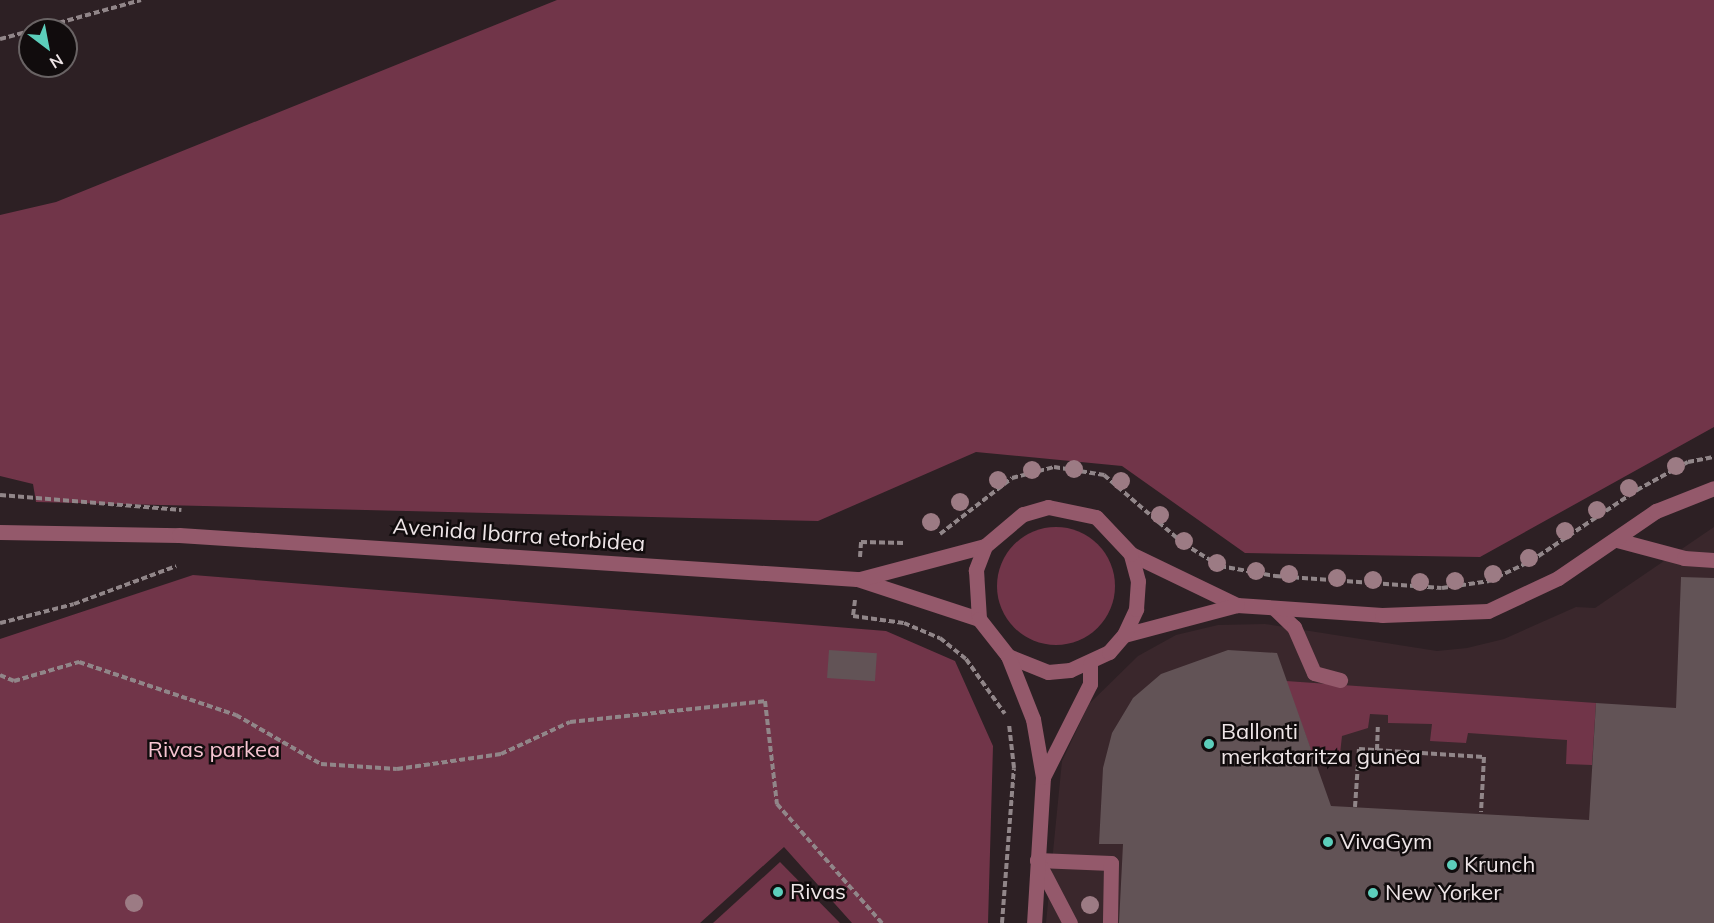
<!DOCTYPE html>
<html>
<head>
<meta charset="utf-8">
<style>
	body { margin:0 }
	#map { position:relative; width:1714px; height:923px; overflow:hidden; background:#2d2024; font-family:Mulish,sans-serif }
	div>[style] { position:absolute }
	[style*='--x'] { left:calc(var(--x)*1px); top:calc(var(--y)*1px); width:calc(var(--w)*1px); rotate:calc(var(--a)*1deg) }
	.built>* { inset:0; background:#3a272c }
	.green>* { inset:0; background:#713549 }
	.round { border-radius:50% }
	.building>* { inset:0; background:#625356; transform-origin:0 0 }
	.path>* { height:4px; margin-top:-2px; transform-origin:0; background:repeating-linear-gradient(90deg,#918689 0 6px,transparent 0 9px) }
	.service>* { height:15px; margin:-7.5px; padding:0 7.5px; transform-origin:7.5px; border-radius:7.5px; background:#94596b }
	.minor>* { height:15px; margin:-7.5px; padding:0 7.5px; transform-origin:7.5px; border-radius:7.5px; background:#94596b }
	.tertiary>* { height:15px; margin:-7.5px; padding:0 7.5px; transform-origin:7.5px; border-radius:7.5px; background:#94596b }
	.trees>* { width:18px; height:18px; margin:-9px; border-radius:50%; background:#9c7b84 }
	.dots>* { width:16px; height:16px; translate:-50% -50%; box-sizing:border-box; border:3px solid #110c0d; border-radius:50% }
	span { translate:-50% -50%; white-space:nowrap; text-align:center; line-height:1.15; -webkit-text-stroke:5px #110c0d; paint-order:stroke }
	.street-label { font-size:22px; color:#eee5e7 }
	.poi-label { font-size:22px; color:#eee5e7 }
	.left { translate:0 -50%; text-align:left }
	.park-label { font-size:22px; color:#f7c5d2 }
	.north { position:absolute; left:18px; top:18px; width:60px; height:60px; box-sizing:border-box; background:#110c0d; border:2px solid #696364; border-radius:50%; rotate:148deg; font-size:16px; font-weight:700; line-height:24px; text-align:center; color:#eee5e7 }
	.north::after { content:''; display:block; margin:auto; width:21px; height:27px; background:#5ccebb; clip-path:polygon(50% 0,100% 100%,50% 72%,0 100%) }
</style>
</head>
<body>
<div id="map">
	<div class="built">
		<i style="clip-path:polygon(1714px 527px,1714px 923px,1046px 923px,1062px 761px,1089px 704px,1138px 656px,1176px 635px,1218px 625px,1265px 624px,1437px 651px,1467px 648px,1504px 639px,1576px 607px,1595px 608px)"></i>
	</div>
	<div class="green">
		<i style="clip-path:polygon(557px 0,1714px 0,1714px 427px,1480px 557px,1245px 553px,1122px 466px,976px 452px,818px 521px,36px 502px,33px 484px,0 476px,0 215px,56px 202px)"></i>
		<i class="round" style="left:997px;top:527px;width:118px;height:118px"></i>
		<i style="clip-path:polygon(193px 575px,886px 631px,955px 661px,993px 746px,988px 923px,852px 923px,784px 847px,700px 923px,0 923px,0 639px)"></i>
		<i style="clip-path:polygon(1286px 681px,1596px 703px,1592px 765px,1566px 764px,1567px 740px,1468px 733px,1466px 743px,1430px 741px,1432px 724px,1388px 723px,1388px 715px,1370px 714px,1368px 728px,1342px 736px,1340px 754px,1313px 756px)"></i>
		<i style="clip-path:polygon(780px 862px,840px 923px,713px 923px)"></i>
	</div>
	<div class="building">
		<i style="clip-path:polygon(1681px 577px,1714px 578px,1714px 923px,1119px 923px,1123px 844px,1099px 844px,1103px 768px,1112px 733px,1133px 698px,1161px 674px,1228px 650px,1277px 653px,1331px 806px,1589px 820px,1596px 703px,1676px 708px)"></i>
		<i style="left:829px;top:650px;width:48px;height:28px;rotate:4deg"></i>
	</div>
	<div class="path">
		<i style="--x:33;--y:30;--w:112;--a:-15.5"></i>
		<i style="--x:0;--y:39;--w:31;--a:-15"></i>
		<i style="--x:0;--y:495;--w:182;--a:4.7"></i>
		<i style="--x:940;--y:534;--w:91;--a:-37.9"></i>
		<i style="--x:1012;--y:478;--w:43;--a:-14.7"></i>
		<i style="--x:1054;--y:467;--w:51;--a:9.1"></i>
		<i style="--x:1104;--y:475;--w:106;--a:40.8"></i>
		<i style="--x:1184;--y:544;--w:42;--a:31.4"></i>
		<i style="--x:1220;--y:566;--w:56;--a:10.3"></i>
		<i style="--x:1275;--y:576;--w:167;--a:4.1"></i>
		<i style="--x:1442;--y:588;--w:48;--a:-8.5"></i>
		<i style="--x:1489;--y:581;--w:47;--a:-25.5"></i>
		<i style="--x:1531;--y:561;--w:128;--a:-33.8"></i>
		<i style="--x:1637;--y:490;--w:58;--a:-28.8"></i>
		<i style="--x:1688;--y:462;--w:26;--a:-11"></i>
		<i style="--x:860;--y:557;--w:15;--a:-86"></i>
		<i style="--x:861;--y:542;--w:44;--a:1.3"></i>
		<i style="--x:855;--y:600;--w:16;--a:97"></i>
		<i style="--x:853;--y:616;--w:51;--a:7.8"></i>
		<i style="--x:904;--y:623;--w:39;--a:23"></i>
		<i style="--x:940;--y:638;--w:33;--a:39"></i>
		<i style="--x:966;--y:659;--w:67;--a:54.7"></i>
		<i style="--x:0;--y:623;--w:76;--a:-14.4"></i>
		<i style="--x:74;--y:604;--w:109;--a:-20.4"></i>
		<i style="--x:0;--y:675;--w:15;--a:23"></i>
		<i style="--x:14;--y:681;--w:68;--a:-16.3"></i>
		<i style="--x:79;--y:662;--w:166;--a:18.7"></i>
		<i style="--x:236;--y:715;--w:98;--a:30"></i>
		<i style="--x:321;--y:764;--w:76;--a:3.8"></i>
		<i style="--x:397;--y:769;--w:105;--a:-8.2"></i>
		<i style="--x:501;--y:754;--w:76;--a:-24.9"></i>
		<i style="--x:570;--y:722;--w:196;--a:-6.1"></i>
		<i style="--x:765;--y:701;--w:104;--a:83.4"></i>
		<i style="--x:777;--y:804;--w:159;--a:48.6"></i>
		<i style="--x:1377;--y:750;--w:23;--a:-88"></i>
		<i style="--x:1355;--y:807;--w:58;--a:-86.1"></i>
		<i style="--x:1359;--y:749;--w:125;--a:3.7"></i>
		<i style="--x:1484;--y:757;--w:55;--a:93.1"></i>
		<i style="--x:1002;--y:923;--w:155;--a:-85.6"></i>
		<i style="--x:1014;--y:768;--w:44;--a:-96.5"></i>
	</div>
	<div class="service">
		<i style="--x:1617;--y:540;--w:69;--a:15"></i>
		<i style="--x:1684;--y:558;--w:30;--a:4"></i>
		<i style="--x:1274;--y:608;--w:28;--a:44"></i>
		<i style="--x:1294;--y:627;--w:50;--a:66.5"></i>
		<i style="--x:1314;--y:673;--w:27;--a:15"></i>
		<i style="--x:1037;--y:860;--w:74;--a:2.3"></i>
		<i style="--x:1111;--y:863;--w:60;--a:91"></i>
		<i style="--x:1037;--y:860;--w:71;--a:62.4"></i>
	</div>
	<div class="minor">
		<i style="--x:1131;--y:554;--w:118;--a:25.7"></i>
		<i style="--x:1237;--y:605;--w:145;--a:3.9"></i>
		<i style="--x:1382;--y:615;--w:106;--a:-2.2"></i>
		<i style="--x:1488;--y:611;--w:77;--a:-25.2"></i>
		<i style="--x:1558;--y:578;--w:119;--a:-34.4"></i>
		<i style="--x:1656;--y:511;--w:62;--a:-21.6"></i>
		<i style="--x:1124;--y:635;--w:117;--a:-14.9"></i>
	</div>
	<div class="tertiary">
		<i style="--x:0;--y:532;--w:179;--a:1"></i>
		<i style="--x:179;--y:535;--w:679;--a:3.71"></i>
		<i style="--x:857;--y:579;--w:128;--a:18.2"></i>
		<i style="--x:860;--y:579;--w:129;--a:-14.8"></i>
		<i style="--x:1008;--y:656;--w:43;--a:21.8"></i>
		<i style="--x:1048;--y:672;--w:22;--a:-5"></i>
		<i style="--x:1070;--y:670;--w:43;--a:-24.8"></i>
		<i style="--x:1109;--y:652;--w:23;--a:-49"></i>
		<i style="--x:1124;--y:635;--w:29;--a:-65"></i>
		<i style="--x:1136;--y:609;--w:28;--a:-86"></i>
		<i style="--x:1138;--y:581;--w:28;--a:-105"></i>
		<i style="--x:1131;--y:554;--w:51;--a:-133.4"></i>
		<i style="--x:1096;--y:517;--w:49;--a:-168.2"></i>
		<i style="--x:1048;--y:507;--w:26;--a:164"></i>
		<i style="--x:1023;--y:514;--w:50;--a:139.9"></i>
		<i style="--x:985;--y:546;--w:26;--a:111"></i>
		<i style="--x:976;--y:570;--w:49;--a:86.5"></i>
		<i style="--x:979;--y:619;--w:47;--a:51.9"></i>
		<i style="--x:1008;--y:656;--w:68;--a:68.4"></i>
		<i style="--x:1033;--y:719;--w:59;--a:80.2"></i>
		<i style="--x:1043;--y:777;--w:146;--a:93.5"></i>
		<i style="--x:1043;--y:777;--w:104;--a:-63.2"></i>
		<i style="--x:1090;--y:684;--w:20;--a:-90"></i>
	</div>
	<div class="trees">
		<i style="left:1676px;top:466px"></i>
		<i style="left:1074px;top:469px"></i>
		<i style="left:1032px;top:470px"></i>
		<i style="left:998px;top:480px"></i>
		<i style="left:1121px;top:481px"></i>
		<i style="left:1629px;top:488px"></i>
		<i style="left:960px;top:502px"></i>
		<i style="left:1597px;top:510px"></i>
		<i style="left:1160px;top:515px"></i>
		<i style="left:931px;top:522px"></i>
		<i style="left:1565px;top:531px"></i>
		<i style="left:1184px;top:541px"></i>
		<i style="left:1529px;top:558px"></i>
		<i style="left:1217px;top:563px"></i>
		<i style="left:1256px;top:571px"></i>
		<i style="left:1289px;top:574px"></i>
		<i style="left:1493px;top:574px"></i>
		<i style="left:1337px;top:578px"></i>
		<i style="left:1373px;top:580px"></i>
		<i style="left:1455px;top:581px"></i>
		<i style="left:1420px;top:582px"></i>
		<i style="left:134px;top:903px"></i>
		<i style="left:1090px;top:905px"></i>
	</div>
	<div class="dots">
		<i style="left:1209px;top:744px;background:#5ccebb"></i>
		<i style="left:1328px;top:842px;background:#5ccebb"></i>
		<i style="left:1452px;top:865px;background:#5ccebb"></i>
		<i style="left:778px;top:892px;background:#5ccebb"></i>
		<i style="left:1373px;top:893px;background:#5ccebb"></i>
	</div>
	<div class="street-label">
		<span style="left:519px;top:535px;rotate:4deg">Avenida Ibarra etorbidea</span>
	</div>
	<div class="poi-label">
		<span class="left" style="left:1221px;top:744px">Ballonti<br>merkataritza gunea</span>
		<span class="left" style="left:1340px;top:842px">VivaGym</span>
		<span class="left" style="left:1464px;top:865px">Krunch</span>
		<span class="left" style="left:790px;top:892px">Rivas</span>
		<span class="left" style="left:1385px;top:893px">New Yorker</span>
	</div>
	<div class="park-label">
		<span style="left:214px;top:750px">Rivas parkea</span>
	</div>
	<div class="north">N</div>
</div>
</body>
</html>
